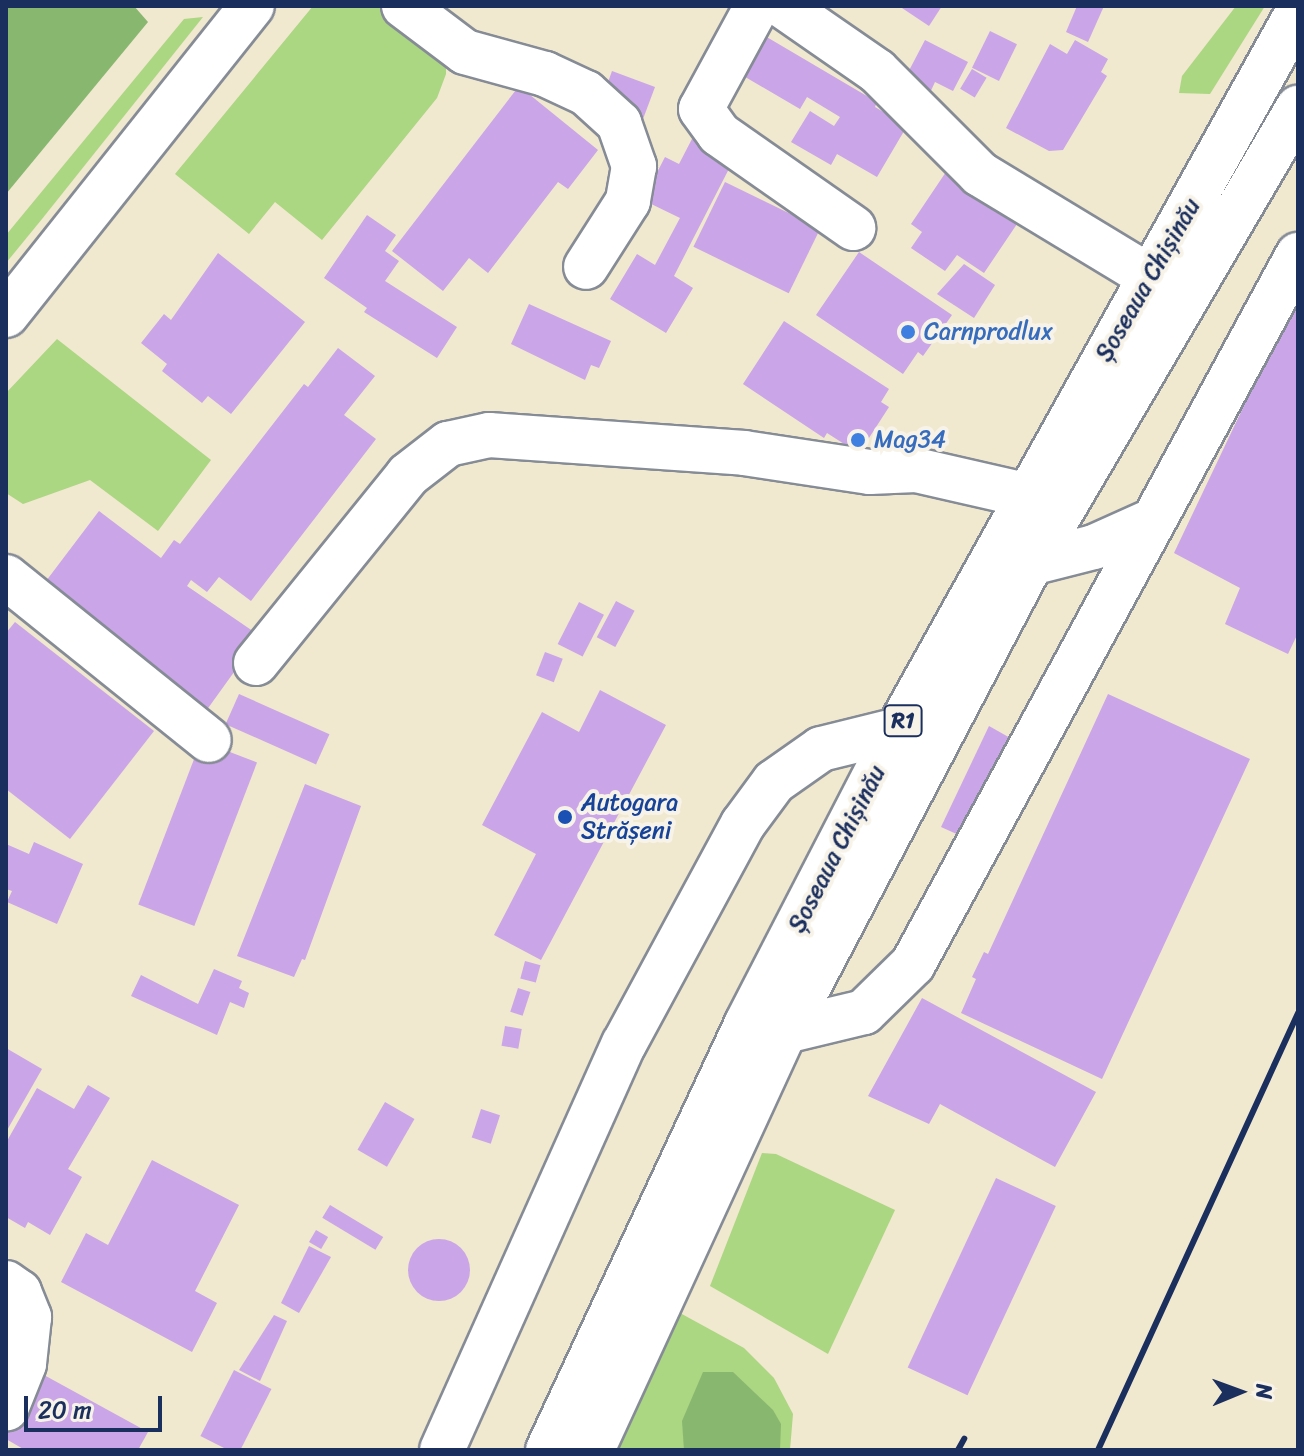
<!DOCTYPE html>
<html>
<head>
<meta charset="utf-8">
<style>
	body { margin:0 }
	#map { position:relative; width:1304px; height:1456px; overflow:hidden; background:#f0e8cf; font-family:Sriracha,sans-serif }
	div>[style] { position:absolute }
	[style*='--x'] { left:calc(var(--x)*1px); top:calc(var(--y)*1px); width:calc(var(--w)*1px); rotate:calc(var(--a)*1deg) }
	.green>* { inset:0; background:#abd682 }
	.forest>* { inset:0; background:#88b770 }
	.building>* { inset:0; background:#caa5e7; transform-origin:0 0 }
	.round { border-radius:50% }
	.roads { filter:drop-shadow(2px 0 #868c96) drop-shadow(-2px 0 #868c96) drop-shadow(0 2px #868c96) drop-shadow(0 -2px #868c96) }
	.minor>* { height:44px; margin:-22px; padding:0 22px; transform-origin:22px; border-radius:22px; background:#fff }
	.highway>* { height:44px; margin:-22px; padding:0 22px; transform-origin:22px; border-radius:22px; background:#fff }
	.rail>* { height:6px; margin:-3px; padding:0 3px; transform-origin:3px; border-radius:3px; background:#1b2f5e }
	.dots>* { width:22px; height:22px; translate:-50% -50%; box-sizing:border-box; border:4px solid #f7f3e8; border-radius:50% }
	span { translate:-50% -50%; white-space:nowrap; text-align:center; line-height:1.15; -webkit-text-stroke:8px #f7f3e8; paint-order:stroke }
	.shield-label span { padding:2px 6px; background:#f7f3e8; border:2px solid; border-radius:6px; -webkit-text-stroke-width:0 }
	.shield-label { font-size:22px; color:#1b2f5e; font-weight:700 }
	.street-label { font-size:24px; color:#1b2f5e }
	.shop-label { font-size:24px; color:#366cbe }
	.left { translate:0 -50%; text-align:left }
	.transit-label { font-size:24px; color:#164399 }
	.frame { position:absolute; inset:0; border:8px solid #1b2f5e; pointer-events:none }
	.north { position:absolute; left:1200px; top:1352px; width:80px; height:80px; -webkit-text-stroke:6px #f7f3e8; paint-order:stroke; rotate:89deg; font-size:22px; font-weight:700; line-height:32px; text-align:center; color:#1b2f5e }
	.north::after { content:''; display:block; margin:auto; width:28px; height:36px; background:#1b2f5e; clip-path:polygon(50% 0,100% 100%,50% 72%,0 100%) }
	.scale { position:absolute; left:24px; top:1396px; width:138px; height:36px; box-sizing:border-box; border:4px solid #1b2f5e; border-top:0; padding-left:10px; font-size:24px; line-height:28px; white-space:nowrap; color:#1b2f5e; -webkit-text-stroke:6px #f7f3e8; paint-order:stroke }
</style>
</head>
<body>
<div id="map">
	<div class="green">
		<i style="clip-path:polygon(313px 6px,391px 6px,446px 58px,446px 74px,437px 98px,322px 240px,275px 202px,249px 234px,175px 174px)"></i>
		<i style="clip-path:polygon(1236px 6px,1265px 6px,1210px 94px,1179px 93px,1182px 76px)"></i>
		<i style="clip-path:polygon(203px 17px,42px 219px,6px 263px,6px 235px,184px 19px)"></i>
		<i style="clip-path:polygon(57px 339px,211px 460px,158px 531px,90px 480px,23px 504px,6px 493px,6px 393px)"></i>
		<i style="clip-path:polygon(762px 1153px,776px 1154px,895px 1210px,828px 1354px,710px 1286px)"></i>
		<i style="clip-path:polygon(680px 1313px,744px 1348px,774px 1378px,793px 1414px,790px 1450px,616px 1450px)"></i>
	</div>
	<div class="forest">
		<i style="clip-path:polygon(6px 6px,134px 6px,148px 22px,6px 194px)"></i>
		<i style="clip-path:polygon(703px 1372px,733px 1372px,773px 1410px,781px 1424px,780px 1450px,684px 1450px,682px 1421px)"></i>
	</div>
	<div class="building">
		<i style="clip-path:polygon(899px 6px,942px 6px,929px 26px)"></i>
		<i style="clip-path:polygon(1077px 6px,1104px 6px,1088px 42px,1066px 32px)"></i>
		<i style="left:990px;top:31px;width:30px;height:41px;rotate:26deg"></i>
		<i style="clip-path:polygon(758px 32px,877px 102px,875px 107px,907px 126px,877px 177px,837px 154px,831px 165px,791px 142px,810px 111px,834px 126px,840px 117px,807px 97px,800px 109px,735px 71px)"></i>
		<i style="clip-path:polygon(925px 40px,968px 62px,953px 91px,935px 82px,928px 97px,902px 84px)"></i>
		<i style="clip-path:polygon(1075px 40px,1108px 59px,1101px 72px,1107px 76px,1063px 150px,1049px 151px,1006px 128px,1050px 44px,1067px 54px)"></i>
		<i style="left:972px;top:69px;width:17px;height:23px;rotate:31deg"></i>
		<i style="clip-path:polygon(612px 71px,655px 87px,643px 119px,602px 99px)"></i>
		<i style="clip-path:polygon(519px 86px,598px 150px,568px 189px,558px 182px,488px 273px,469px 258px,443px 291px,392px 251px)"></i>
		<i style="clip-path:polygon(693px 137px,734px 159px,674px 276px,693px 288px,666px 333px,610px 299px,637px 254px,655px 265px,680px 218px,643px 200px,665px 157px,679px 164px)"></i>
		<i style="clip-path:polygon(948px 169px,1021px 218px,984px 273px,957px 255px,945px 271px,911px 248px,922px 232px,911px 224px)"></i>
		<i style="left:725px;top:182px;width:106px;height:72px;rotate:26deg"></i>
		<i style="clip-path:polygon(367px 215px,396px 235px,385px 251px,399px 261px,385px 281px,457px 327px,437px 358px,364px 312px,367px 308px,324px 278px)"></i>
		<i style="clip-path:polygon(859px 252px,952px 315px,923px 356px,918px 352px,903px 374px,816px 315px)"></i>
		<i style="clip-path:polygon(218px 253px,305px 322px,231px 414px,208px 396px,202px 403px,162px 371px,167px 364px,141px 343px,164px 314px,171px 320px)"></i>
		<i style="clip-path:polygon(964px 264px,995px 285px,974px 318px,937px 294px)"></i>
		<i style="clip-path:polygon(1298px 292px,1298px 633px,1288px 654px,1225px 624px,1240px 588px,1174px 553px)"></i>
		<i style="clip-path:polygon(529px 304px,611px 341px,599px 368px,591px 365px,585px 380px,511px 344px)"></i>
		<i style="clip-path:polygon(784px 321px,889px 389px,881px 402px,889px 407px,867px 441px,860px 436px,852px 449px,827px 433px,824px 438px,743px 384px)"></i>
		<i style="clip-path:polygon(338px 348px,375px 376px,344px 415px,376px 439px,251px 601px,219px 577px,207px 592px,191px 580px,187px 586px,260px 636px,206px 711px,40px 589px,99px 511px,161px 558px,174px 540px,180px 544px,304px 384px,308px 387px)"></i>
		<i style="left:616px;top:601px;width:21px;height:41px;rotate:28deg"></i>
		<i style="left:579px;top:602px;width:28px;height:47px;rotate:27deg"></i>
		<i style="clip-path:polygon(15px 622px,154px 731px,70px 839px,6px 789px,6px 633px)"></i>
		<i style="left:545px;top:652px;width:19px;height:25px;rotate:21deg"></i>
		<i style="clip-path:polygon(600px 690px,666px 725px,541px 960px,494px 935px,536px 854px,482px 825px,542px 712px,579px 732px)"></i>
		<i style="left:239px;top:694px;width:99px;height:33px;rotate:24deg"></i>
		<i style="clip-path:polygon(1108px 694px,1250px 759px,1102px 1079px,961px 1013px,976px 979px,972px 977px,984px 952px,988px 954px)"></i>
		<i style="clip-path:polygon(989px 726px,1012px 739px,961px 836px,941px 827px)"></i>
		<i style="left:201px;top:741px;width:60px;height:175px;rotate:21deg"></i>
		<i style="clip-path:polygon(305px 784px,361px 806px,305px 960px,302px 959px,294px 977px,237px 956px)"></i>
		<i style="clip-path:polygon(34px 842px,83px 864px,57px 924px,7px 902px,12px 891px,6px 889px,6px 844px,29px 854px)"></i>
		<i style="left:525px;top:961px;width:16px;height:18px;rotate:15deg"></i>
		<i style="clip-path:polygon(214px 969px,242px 981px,239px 988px,249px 993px,244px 1008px,230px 1002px,217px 1035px,131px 996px,141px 975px,198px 1004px)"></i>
		<i style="left:518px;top:988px;width:13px;height:25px;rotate:18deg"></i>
		<i style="clip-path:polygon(922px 998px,1096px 1092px,1055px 1167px,940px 1104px,929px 1124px,868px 1096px)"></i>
		<i style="left:505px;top:1026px;width:17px;height:20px;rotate:10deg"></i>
		<i style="clip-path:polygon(6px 1048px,42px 1069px,6px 1132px)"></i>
		<i style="clip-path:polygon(88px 1085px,110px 1098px,68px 1169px,82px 1177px,50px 1235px,28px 1222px,25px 1228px,6px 1217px,7px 1141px,37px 1088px,74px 1109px)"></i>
		<i style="left:385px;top:1102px;width:34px;height:55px;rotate:30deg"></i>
		<i style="left:481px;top:1109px;width:20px;height:30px;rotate:18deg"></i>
		<i style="clip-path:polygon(152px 1160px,239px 1205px,195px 1291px,217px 1303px,192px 1352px,61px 1282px,86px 1233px,108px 1245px)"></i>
		<i style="left:996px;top:1178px;width:66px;height:209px;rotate:25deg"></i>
		<i style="left:330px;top:1205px;width:62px;height:15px;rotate:31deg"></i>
		<i style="left:316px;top:1230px;width:14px;height:14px;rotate:30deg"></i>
		<i class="round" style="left:408px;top:1239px;width:62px;height:62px"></i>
		<i style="clip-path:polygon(309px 1246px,331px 1257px,299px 1313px,281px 1303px)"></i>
		<i style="clip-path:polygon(274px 1315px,287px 1321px,260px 1381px,239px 1370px)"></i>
		<i style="clip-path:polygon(33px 1369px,148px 1432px,138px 1450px,25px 1450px,6px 1439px,6px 1418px)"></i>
		<i style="left:234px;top:1370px;width:42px;height:74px;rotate:27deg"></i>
	</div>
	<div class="roads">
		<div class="minor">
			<i style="--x:404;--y:6;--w:76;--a:37"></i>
			<i style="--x:465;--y:52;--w:83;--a:15.4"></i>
			<i style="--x:545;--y:74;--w:45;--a:24.9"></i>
			<i style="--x:586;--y:93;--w:45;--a:42.3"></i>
			<i style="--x:619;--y:123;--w:46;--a:70.8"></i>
			<i style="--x:634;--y:166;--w:36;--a:100"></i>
			<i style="--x:628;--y:201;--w:78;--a:122.5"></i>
			<i style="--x:757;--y:6;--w:117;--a:118.5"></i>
			<i style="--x:701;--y:109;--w:31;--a:54"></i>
			<i style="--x:719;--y:134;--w:164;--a:35"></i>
			<i style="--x:783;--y:6;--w:114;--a:34.7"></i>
			<i style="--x:877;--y:71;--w:146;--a:45"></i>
			<i style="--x:980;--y:174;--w:199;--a:31.2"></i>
			<i style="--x:6;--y:315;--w:395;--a:-51.5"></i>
			<i style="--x:1031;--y:563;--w:65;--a:-14.3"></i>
			<i style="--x:1094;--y:547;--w:61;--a:-24.1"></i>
			<i style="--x:6;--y:577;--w:260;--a:38.8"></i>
			<i style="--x:256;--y:663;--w:242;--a:-51"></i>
			<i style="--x:408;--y:475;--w:51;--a:-37.8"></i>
			<i style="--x:448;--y:444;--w:42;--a:-12.4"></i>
			<i style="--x:489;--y:435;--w:256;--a:4"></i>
			<i style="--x:744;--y:453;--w:127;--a:8.6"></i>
			<i style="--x:870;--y:472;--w:46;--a:-2.5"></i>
			<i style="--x:916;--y:470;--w:112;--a:12.9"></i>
			<i style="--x:785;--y:1031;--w:81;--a:-13.5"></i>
			<i style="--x:864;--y:1012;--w:69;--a:-44.4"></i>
			<i style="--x:913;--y:964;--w:807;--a:-61.5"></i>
			<i style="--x:6;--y:1283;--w:16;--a:35"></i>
			<i style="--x:19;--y:1292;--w:27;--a:68"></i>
			<i style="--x:29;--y:1317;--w:47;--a:96.1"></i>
			<i style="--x:24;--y:1364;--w:48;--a:111.8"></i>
			<i style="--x:442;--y:1450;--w:445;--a:-65.9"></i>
			<i style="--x:624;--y:1044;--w:250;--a:-61.6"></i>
			<i style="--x:743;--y:824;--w:52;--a:-53.6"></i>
			<i style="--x:774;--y:782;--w:57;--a:-35.1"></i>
			<i style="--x:821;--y:749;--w:79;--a:-13.9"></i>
		</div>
		<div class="highway">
			<i style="--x:548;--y:1450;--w:471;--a:-65"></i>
			<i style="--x:747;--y:1023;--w:330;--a:-62.7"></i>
			<i style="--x:898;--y:730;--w:822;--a:-60.88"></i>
			<i style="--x:592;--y:1450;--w:461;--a:-65.3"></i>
			<i style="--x:785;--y:1031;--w:529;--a:-62.27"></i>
			<i style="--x:1031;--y:563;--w:528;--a:-59.6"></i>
		</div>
	</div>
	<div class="rail">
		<i style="--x:958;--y:1450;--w:13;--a:-61"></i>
		<i style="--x:1098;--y:1450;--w:481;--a:-65.4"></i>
	</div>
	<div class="dots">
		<i style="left:908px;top:332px;background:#3f7fe0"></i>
		<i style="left:858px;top:440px;background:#3f7fe0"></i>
		<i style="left:565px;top:817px;background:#1a4fb4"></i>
	</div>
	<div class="shield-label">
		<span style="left:903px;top:721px">R1</span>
	</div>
	<div class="street-label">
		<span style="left:1148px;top:280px;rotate:-60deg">Șoseaua Chișinău</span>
		<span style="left:837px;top:849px;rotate:-63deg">Șoseaua Chișinău</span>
	</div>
	<div class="shop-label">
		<span class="left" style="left:924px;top:332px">Carnprodlux</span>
		<span class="left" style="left:874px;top:440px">Mag34</span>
	</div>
	<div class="transit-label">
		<span class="left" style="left:581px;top:817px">Autogara<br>Strășeni</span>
	</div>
	<div class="frame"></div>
	<div class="north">N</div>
	<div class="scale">20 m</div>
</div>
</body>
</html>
